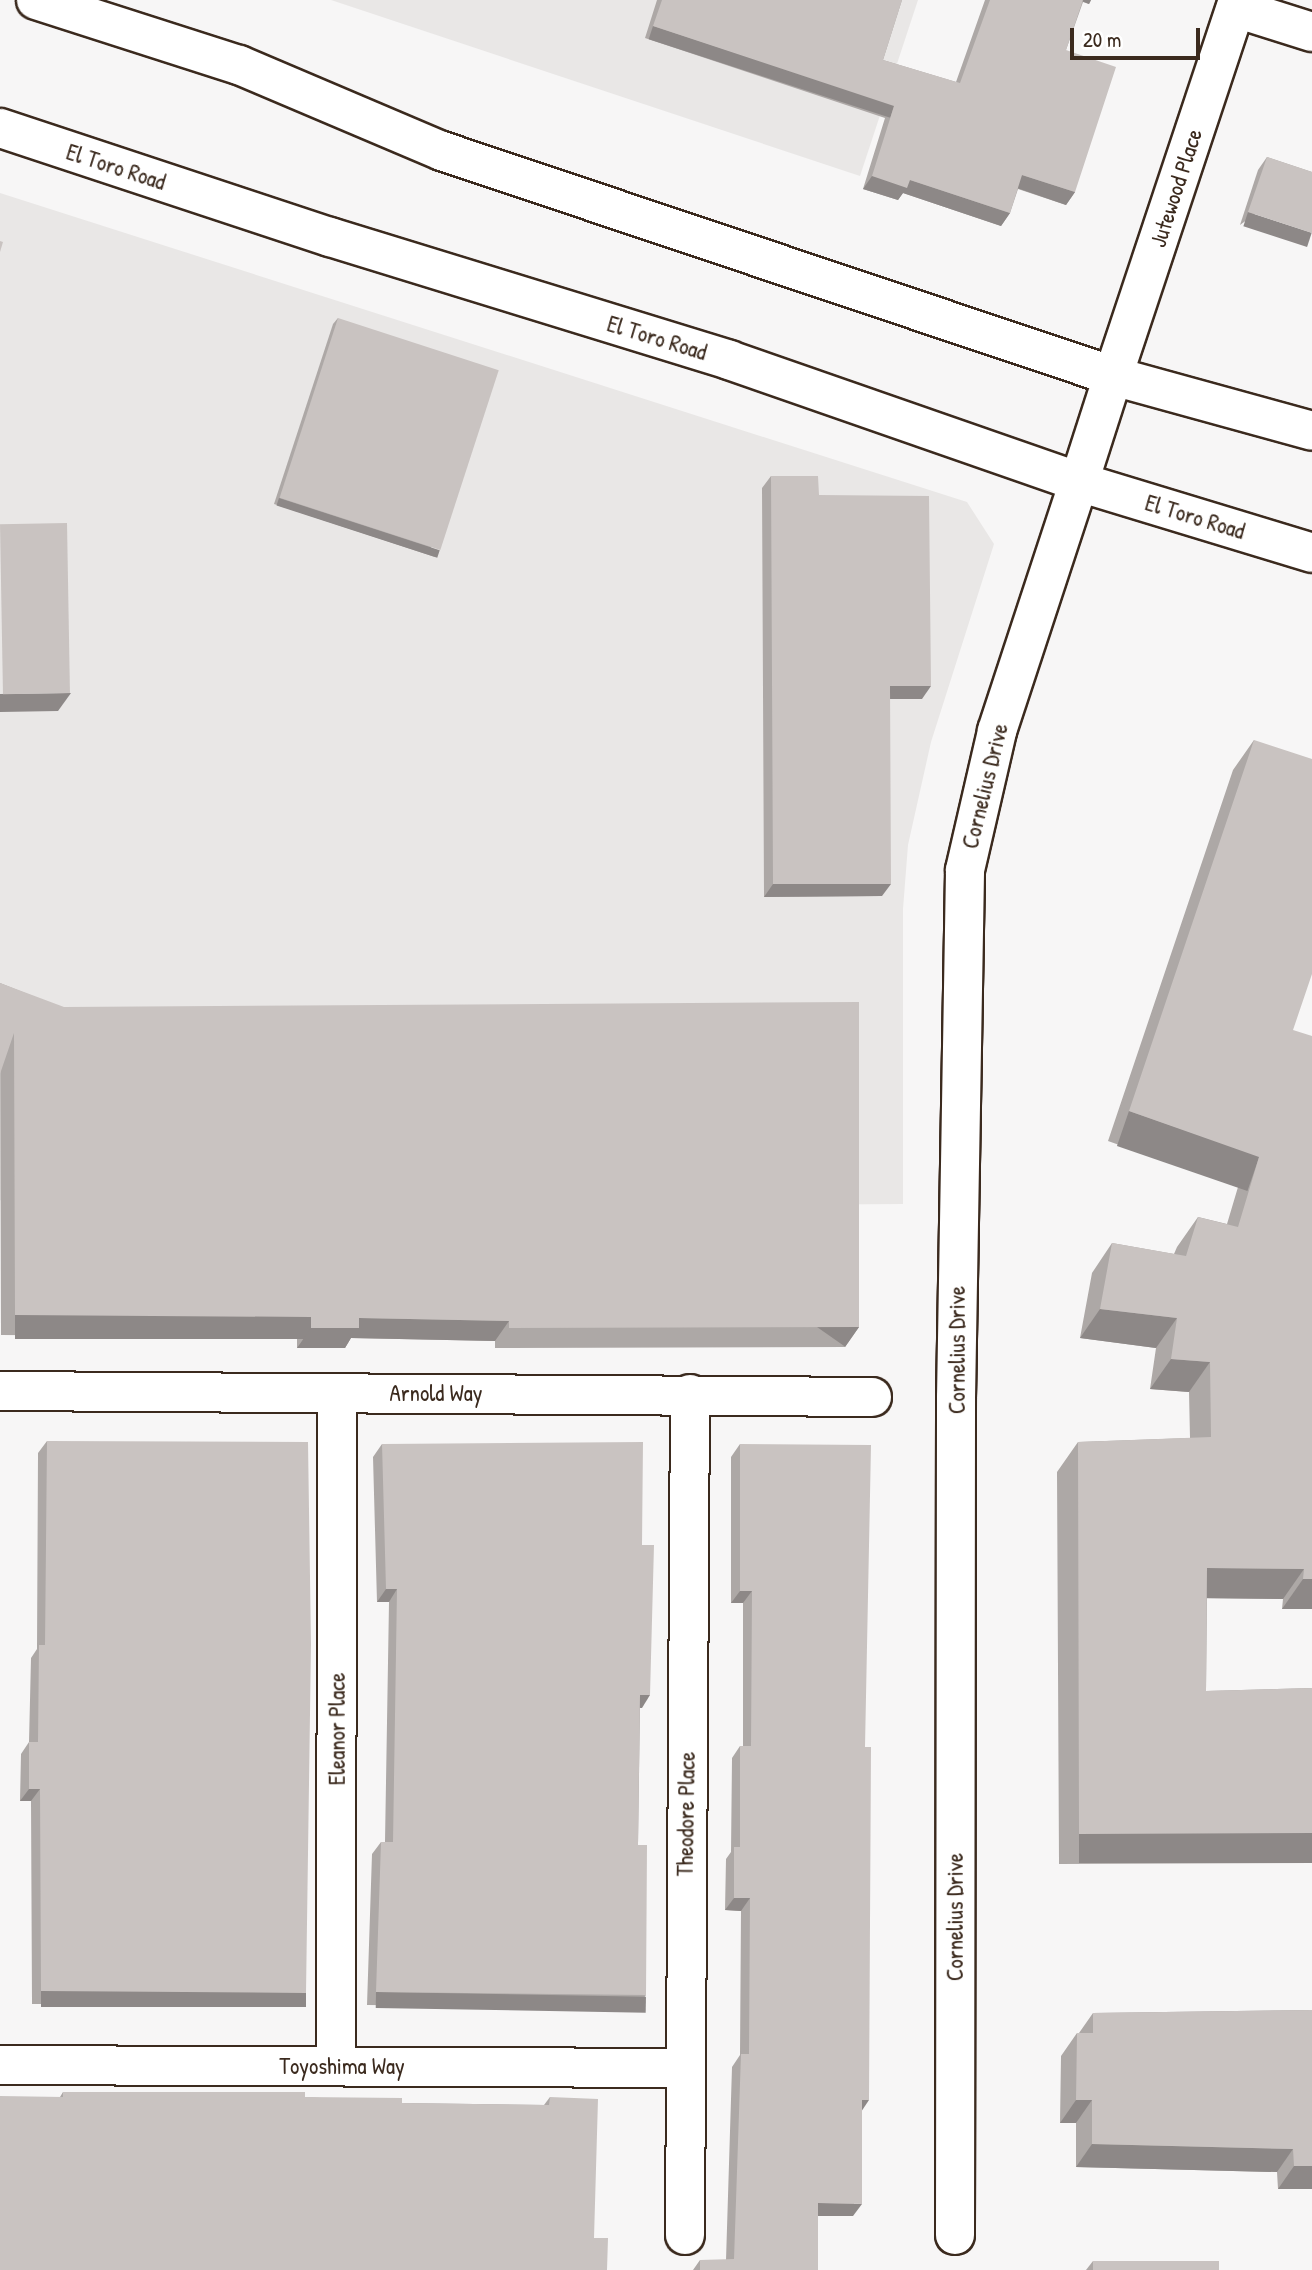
<!DOCTYPE html>
<html>
<head>
<meta charset="utf-8">
<style>
	body { margin:0 }
	#map { position:relative; width:1312px; height:2270px; overflow:hidden; background:#f7f6f6; font-family:"Patrick Hand",sans-serif }
	div>[style] { position:absolute }
	[style*='--x'] { left:calc(var(--x)*1px); top:calc(var(--y)*1px); width:calc(var(--w)*1px); rotate:calc(var(--a)*1deg) }
	.built>* { inset:0; background:#e9e7e6 }
	.roads { filter:drop-shadow(2px 0 #3b2a1e) drop-shadow(-2px 0 #3b2a1e) drop-shadow(0 2px #3b2a1e) drop-shadow(0 -2px #3b2a1e) }
	.street>* { height:38px; margin:-19px; padding:0 19px; transform-origin:19px; border-radius:19px; background:#fff }
	.primary>* { height:38px; margin:-19px; padding:0 19px; transform-origin:19px; border-radius:19px; background:#fff }
	.wall>* { inset:0; background:#ada8a6 }
	.shaded-wall>* { inset:0; background:#8d8887; transform-origin:0 0 }
	.building>* { inset:0; background:#c9c3c1; transform-origin:0 0 }
	span { translate:-50% -50%; white-space:nowrap; text-align:center; line-height:1.15; -webkit-text-stroke:6px #fff; paint-order:stroke }
	.street-label { font-size:23px; color:#3b2a1e }
	.scale { position:absolute; left:1070px; top:28px; width:130px; height:32px; box-sizing:border-box; border:4px solid #3b2a1e; border-top:0; padding-left:9px; font-size:21px; line-height:24px; white-space:nowrap; color:#3b2a1e; -webkit-text-stroke:5px #fff; paint-order:stroke }
</style>
</head>
<body>
<div id="map">
	<div class="built">
		<i style="clip-path:polygon(331px 0,918px 0,860px 176px)"></i>
		<i style="clip-path:polygon(0 193px,967px 502px,994px 544px,931px 742px,908px 845px,903px 909px,903px 1204px,29px 1210px,0 1200px)"></i>
	</div>
	<div class="roads">
		<div class="street">
			<i style="--x:1236;--y:8;--w:80;--a:17.5"></i>
			<i style="--x:1113;--y:376;--w:396;--a:-71.6"></i>
			<i style="--x:0;--y:1391;--w:872;--a:0.39"></i>
			<i style="--x:0;--y:2065;--w:684;--a:0.25"></i>
			<i style="--x:336;--y:2066;--w:673;--a:-89.91"></i>
			<i style="--x:685;--y:2235;--w:841;--a:-89.66"></i>
			<i style="--x:955;--y:2235;--w:837;--a:-89.93"></i>
			<i style="--x:956;--y:1398;--w:528;--a:-89.02"></i>
			<i style="--x:965;--y:870;--w:143;--a:-77"></i>
			<i style="--x:997;--y:731;--w:262;--a:-71.8"></i>
		</div>
		<div class="primary">
			<i style="--x:36;--y:0;--w:213;--a:17.8"></i>
			<i style="--x:239;--y:65;--w:220;--a:23"></i>
			<i style="--x:442;--y:151;--w:708;--a:18.54"></i>
			<i style="--x:1113;--y:376;--w:206;--a:15.4"></i>
			<i style="--x:0;--y:128;--w:348;--a:18.3"></i>
			<i style="--x:330;--y:237;--w:418;--a:17.1"></i>
			<i style="--x:729;--y:360;--w:371;--a:19.2"></i>
			<i style="--x:1079;--y:482;--w:244;--a:16.9"></i>
			<i style="--x:1079;--y:482;--w:111;--a:-72.2"></i>
		</div>
	</div>
	<div class="wall">
		<i style="clip-path:polygon(657px 0,902px 0,883px 60px,956px 82px,985px 0,1091px 0,1089px 4px,1083px 2px,1066px 50px,1075px 192px,1066px 205px,1018px 189px,1010px 213px,1001px 226px,903px 193px,898px 200px,863px 189px,885px 118px,645px 38px)"></i>
		<i style="clip-path:polygon(1267px 157px,1312px 172px,1240px 225px,1258px 170px)"></i>
		<i style="clip-path:polygon(338px 318px,435px 557px,274px 504px,333px 324px)"></i>
		<i style="clip-path:polygon(771px 476px,819px 495px,922px 699px,890px 699px,882px 896px,764px 897px,762px 488px)"></i>
		<i style="clip-path:polygon(1254px 740px,1293px 1030px,1312px 1609px,1282px 1609px,1283px 1599px,1207px 1598px,1206px 1691px,1312px 1688px,1312px 1863px,1059px 1864px,1057px 1472px,1078px 1442px,1190px 1438px,1189px 1392px,1150px 1389px,1156px 1348px,1080px 1338px,1092px 1273px,1112px 1243px,1174px 1254px,1177px 1247px,1198px 1217px,1227px 1224px,1238px 1187px,1108px 1141px,1233px 770px)"></i>
		<i style="clip-path:polygon(0 983px,859px 1327px,845px 1347px,495px 1348px,495px 1341px,351px 1338px,345px 1348px,297px 1348px,297px 1337px,1px 1335px)"></i>
		<i style="clip-path:polygon(47px 1441px,297px 2005px,32px 2004px,31px 1801px,20px 1801px,21px 1754px,29px 1742px,31px 1658px,37px 1649px,38px 1453px)"></i>
		<i style="clip-path:polygon(382px 1444px,642px 1545px,642px 1708px,640px 1708px,638px 1845px,646px 1995px,637px 2008px,367px 2005px,372px 1854px,381px 1842px,385px 1842px,389px 1602px,377px 1602px,373px 1457px)"></i>
		<i style="clip-path:polygon(740px 1444px,865px 1747px,862px 2110px,853px 2216px,818px 2216px,818px 2270px,693px 2270px,700px 2260px,726px 2260px,732px 2067px,740px 2055px,741px 1911px,725px 1910px,726px 1859px,731px 1852px,732px 1758px,740px 1746px,743px 1746px,743px 1603px,731px 1603px,731px 1457px)"></i>
		<i style="clip-path:polygon(1312px 2010px,1312px 2189px,1278px 2189px,1277px 2172px,1076px 2167px,1076px 2123px,1060px 2123px,1061px 2056px,1077px 2033px,1079px 2033px,1093px 2013px)"></i>
		<i style="clip-path:polygon(63px 2092px,305px 2097px,402px 2103px,544px 2105px,550px 2097px,594px 2238px,60px 2097px)"></i>
		<i style="clip-path:polygon(1093px 2261px,1219px 2270px,1086px 2270px)"></i>
	</div>
	<div class="shaded-wall">
		<i style="clip-path:polygon(1079px 0,1091px 0,1089px 4px)"></i>
		<i style="left:653px;top:26px;width:254px;height:14px;rotate:18deg"></i>
		<i style="clip-path:polygon(1022px 175px,1075px 192px,1066px 205px,1014px 187px)"></i>
		<i style="clip-path:polygon(872px 176px,910px 180px,1010px 213px,1001px 226px,903px 193px,898px 200px,863px 189px)"></i>
		<i style="left:1248px;top:212px;width:67px;height:15px;rotate:18deg"></i>
		<i style="left:279px;top:498px;width:169px;height:8px;rotate:18deg"></i>
		<i style="clip-path:polygon(890px 686px,931px 686px,922px 699px,881px 699px)"></i>
		<i style="clip-path:polygon(71px 693px,58px 711px,0 712px,0 694px)"></i>
		<i style="clip-path:polygon(773px 884px,891px 884px,882px 896px,764px 897px)"></i>
		<i style="left:1129px;top:1111px;width:138px;height:37px;rotate:19deg"></i>
		<i style="clip-path:polygon(1100px 1309px,1177px 1318px,1156px 1348px,1080px 1338px)"></i>
		<i style="left:15px;top:1315px;width:296px;height:24px"></i>
		<i style="clip-path:polygon(359px 1318px,509px 1321px,495px 1341px,351px 1338px,345px 1348px,297px 1348px,311px 1328px)"></i>
		<i style="left:859px;top:1327px;width:24px;height:350px;rotate:125deg"></i>
		<i style="clip-path:polygon(1171px 1359px,1210px 1362px,1189px 1392px,1150px 1389px)"></i>
		<i style="clip-path:polygon(1207px 1568px,1304px 1569px,1283px 1599px,1186px 1598px)"></i>
		<i style="clip-path:polygon(1303px 1579px,1312px 1579px,1312px 1609px,1282px 1609px)"></i>
		<i style="clip-path:polygon(386px 1589px,397px 1589px,389px 1602px,377px 1602px)"></i>
		<i style="clip-path:polygon(740px 1591px,752px 1591px,743px 1603px,731px 1603px)"></i>
		<i style="clip-path:polygon(640px 1695px,650px 1695px,642px 1708px,631px 1707px)"></i>
		<i style="clip-path:polygon(29px 1789px,40px 1789px,31px 1801px,20px 1801px)"></i>
		<i style="left:1312px;top:1833px;width:30px;height:233px;rotate:90deg"></i>
		<i style="clip-path:polygon(734px 1898px,750px 1898px,741px 1911px,725px 1910px)"></i>
		<i style="left:41px;top:1991px;width:265px;height:16px"></i>
		<i style="left:376px;top:1992px;width:270px;height:16px;rotate:1deg"></i>
		<i style="clip-path:polygon(862px 2100px,869px 2100px,861px 2112px)"></i>
		<i style="clip-path:polygon(1076px 2100px,1092px 2100px,1076px 2123px,1060px 2123px)"></i>
		<i style="clip-path:polygon(1092px 2144px,1293px 2149px,1277px 2172px,1076px 2167px)"></i>
		<i style="clip-path:polygon(1294px 2166px,1312px 2166px,1312px 2189px,1278px 2189px)"></i>
		<i style="clip-path:polygon(818px 2203px,862px 2204px,853px 2216px,809px 2216px)"></i>
	</div>
	<div class="building">
		<i style="clip-path:polygon(662px 0,902px 0,883px 60px,960px 83px,990px 0,1083px 0,1066px 50px,1116px 67px,1075px 192px,1022px 175px,1010px 213px,910px 180px,907px 188px,872px 176px,894px 106px,653px 26px)"></i>
		<i style="clip-path:polygon(1267px 157px,1312px 172px,1312px 233px,1248px 212px)"></i>
		<i style="clip-path:polygon(0 241px,3px 242px,0 252px)"></i>
		<i style="left:338px;top:318px;width:169px;height:189px;rotate:18deg"></i>
		<i style="clip-path:polygon(771px 476px,818px 476px,819px 495px,929px 496px,931px 686px,890px 686px,891px 884px,773px 884px)"></i>
		<i style="left:67px;top:523px;width:170px;height:67px;rotate:89deg"></i>
		<i style="clip-path:polygon(1254px 740px,1312px 759px,1312px 974px,1293px 1030px,1312px 1036px,1312px 1579px,1303px 1579px,1304px 1569px,1207px 1568px,1206px 1691px,1312px 1688px,1312px 1833px,1079px 1834px,1078px 1442px,1211px 1437px,1210px 1362px,1171px 1359px,1177px 1318px,1100px 1309px,1112px 1243px,1186px 1256px,1198px 1217px,1238px 1227px,1259px 1157px,1129px 1111px)"></i>
		<i style="clip-path:polygon(0 983px,64px 1007px,859px 1002px,859px 1327px,509px 1328px,509px 1321px,359px 1318px,359px 1328px,311px 1328px,311px 1317px,15px 1315px,14px 1033px,0 1074px)"></i>
		<i style="clip-path:polygon(47px 1441px,308px 1442px,311px 1644px,306px 1993px,41px 1991px,40px 1789px,29px 1789px,29px 1742px,38px 1742px,39px 1645px,45px 1645px)"></i>
		<i style="clip-path:polygon(643px 1442px,642px 1545px,654px 1545px,650px 1695px,640px 1695px,638px 1845px,647px 1845px,646px 1995px,376px 1992px,381px 1842px,393px 1842px,397px 1589px,386px 1589px,382px 1444px)"></i>
		<i style="clip-path:polygon(740px 1444px,871px 1445px,865px 1747px,871px 1747px,869px 2100px,862px 2100px,862px 2204px,818px 2203px,818px 2270px,700px 2270px,700px 2260px,734px 2259px,741px 2054px,749px 2054px,750px 1898px,734px 1898px,734px 1847px,740px 1847px,740px 1746px,751px 1746px,752px 1591px,740px 1591px)"></i>
		<i style="clip-path:polygon(1312px 2010px,1312px 2166px,1294px 2166px,1293px 2149px,1092px 2144px,1092px 2100px,1076px 2100px,1077px 2033px,1093px 2033px,1093px 2013px)"></i>
		<i style="clip-path:polygon(63px 2092px,305px 2092px,305px 2097px,402px 2098px,402px 2103px,549px 2105px,550px 2097px,598px 2099px,594px 2238px,608px 2238px,607px 2270px,0 2270px,0 2096px,63px 2097px)"></i>
		<i style="left:1093px;top:2261px;width:126px;height:9px"></i>
	</div>
	<div class="street-label">
		<span style="left:116px;top:167px;rotate:18deg">El Toro Road</span>
		<span style="left:1176px;top:188px;rotate:-72deg">Jutewood Place</span>
		<span style="left:657px;top:338px;rotate:17deg">El Toro Road</span>
		<span style="left:1195px;top:517px;rotate:17deg">El Toro Road</span>
		<span style="left:985px;top:786px;rotate:-76deg">Cornelius Drive</span>
		<span style="left:957px;top:1350px;rotate:-90deg">Cornelius Drive</span>
		<span style="left:436px;top:1393px">Arnold Way</span>
		<span style="left:337px;top:1729px;rotate:-90deg">Eleanor Place</span>
		<span style="left:686px;top:1814px;rotate:-89deg">Theodore Place</span>
		<span style="left:955px;top:1917px;rotate:-90deg">Cornelius Drive</span>
		<span style="left:342px;top:2066px">Toyoshima Way</span>
	</div>
	<div class="scale">20 m</div>
</div>
</body>
</html>
